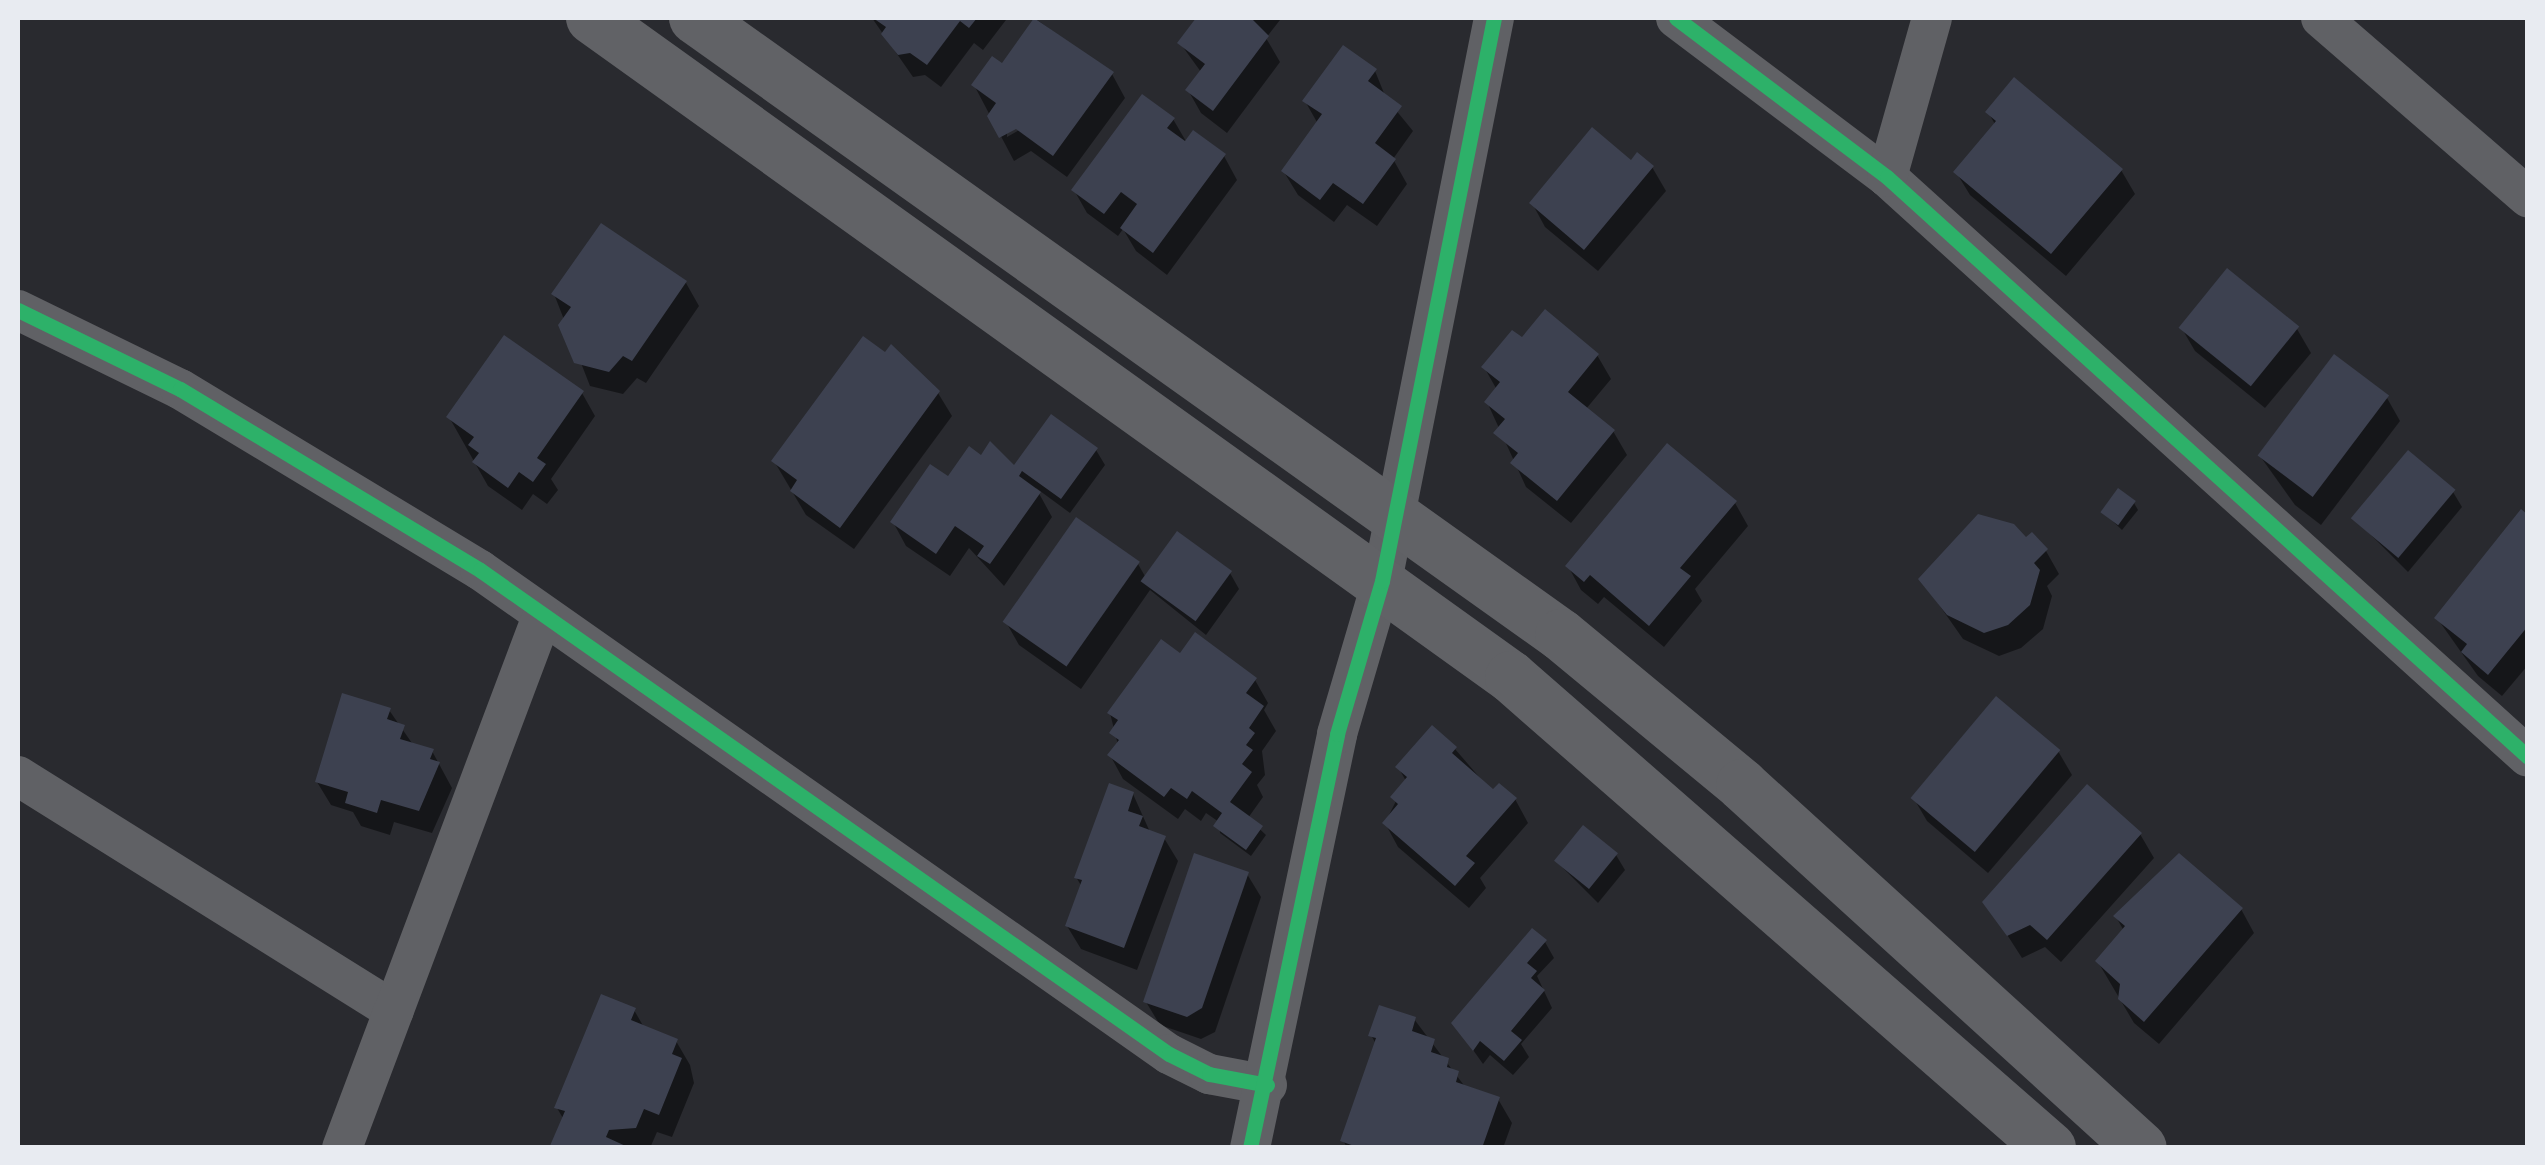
<!DOCTYPE html>
<html>
<head>
<meta charset="utf-8">
<style>
	body { margin:0 }
	#map { position:relative; width:2545px; height:1165px; overflow:hidden; background:#292a2f; font-family:Roboto,sans-serif }
	div>[style] { position:absolute }
	[style*='--x'] { left:calc(var(--x)*1px); top:calc(var(--y)*1px); width:calc(var(--w)*1px); rotate:calc(var(--a)*1deg) }
	.shadow>* { inset:0; background:#0007 }
	.building>* { inset:0; background:#3d4150; transform-origin:0 0 }
	.minor>* { height:40px; margin:-20px; padding:0 20px; transform-origin:20px; border-radius:20px; background:#606165 }
	.major>* { height:52px; margin:-26px; padding:0 26px; transform-origin:26px; border-radius:26px; background:#616266 }
	.cycleway>* { height:15px; margin:-7.5px; padding:0 7.5px; transform-origin:7.5px; border-radius:7.5px; background:#2db169 }
	span { translate:-50% -50%; white-space:nowrap; text-align:center; line-height:1.15; -webkit-text-stroke:9px #1c2028; paint-order:stroke }
	.frame { position:absolute; inset:0; border:20px solid #e8ebf1; pointer-events:none }
</style>
</head>
<body>
<div id="map">
	<div class="shadow">
		<i style="clip-path:polygon(872px 18px,1004px 18px,1006px 20px,983px 50px,974px 43px,941px 87px,925px 75px,913px 77px)"></i>
		<i style="clip-path:polygon(1199px 18px,1280px 20px,1266px 38px,1280px 62px,1227px 133px,1201px 113px,1188px 90px,1201px 72px,1180px 43px)"></i>
		<i style="clip-path:polygon(evenodd,1036px 19px,1112px 74px,1125px 98px,1067px 177px,1031px 151px,1014px 161px,974px 85px,1002px 66px,1036px 19px,1028px 125px,1007px 137px,1007px 131px,1028px 125px)"></i>
		<i style="clip-path:polygon(1375px 71px,1386px 98px,1413px 131px,1393px 159px,1407px 184px,1377px 226px,1347px 205px,1334px 222px,1298px 195px,1284px 172px,1318px 124px,1305px 101px)"></i>
		<i style="clip-path:polygon(1988px 112px,2121px 170px,2135px 194px,2066px 276px,1970px 195px,1956px 172px,1996px 126px)"></i>
		<i style="clip-path:polygon(1173px 119px,1187px 143px,1224px 156px,1237px 180px,1167px 275px,1136px 251px,1123px 229px,1118px 236px,1087px 213px,1074px 190px)"></i>
		<i style="clip-path:polygon(1631px 163px,1652px 167px,1666px 191px,1598px 271px,1545px 227px,1532px 203px)"></i>
		<i style="clip-path:polygon(686px 283px,699px 306px,646px 383px,637px 378px,623px 394px,590px 386px,554px 294px)"></i>
		<i style="clip-path:polygon(2181px 327px,2297px 329px,2311px 353px,2265px 408px,2195px 351px)"></i>
		<i style="clip-path:polygon(1522px 341px,1597px 355px,1611px 379px,1586px 409px,1613px 431px,1627px 455px,1571px 523px,1526px 487px,1487px 402px,1497px 390px,1484px 367px)"></i>
		<i style="clip-path:polygon(582px 393px,595px 416px,551px 479px,558px 490px,547px 504px,533px 494px,522px 510px,488px 486px,449px 417px)"></i>
		<i style="clip-path:polygon(938px 393px,952px 416px,854px 549px,806px 515px,774px 461px)"></i>
		<i style="clip-path:polygon(2387px 398px,2400px 421px,2321px 525px,2295px 505px,2260px 456px)"></i>
		<i style="clip-path:polygon(1096px 450px,1105px 465px,1070px 513px,1036px 488px,1052px 517px,1004px 586px,969px 548px,950px 576px,906px 546px,893px 522px,982px 458px,1015px 469px)"></i>
		<i style="clip-path:polygon(2453px 492px,2462px 507px,2408px 572px,2354px 518px)"></i>
		<i style="clip-path:polygon(1735px 503px,1748px 526px,1695px 589px,1702px 601px,1664px 647px,1604px 597px,1598px 604px,1581px 590px,1568px 566px)"></i>
		<i style="clip-path:polygon(2134px 503px,2138px 510px,2122px 530px,2103px 512px)"></i>
		<i style="clip-path:polygon(2528px 518px,2528px 665px,2502px 696px,2478px 676px,2437px 618px)"></i>
		<i style="clip-path:polygon(2026px 541px,2046px 551px,2059px 574px,2047px 586px,2052px 596px,2043px 629px,2021px 648px,1999px 656px,1963px 639px,1921px 579px)"></i>
		<i style="clip-path:polygon(1138px 564px,1146px 578px,1230px 573px,1239px 589px,1206px 635px,1150px 590px,1081px 689px,1019px 645px,1006px 622px)"></i>
		<i style="clip-path:polygon(1180px 656px,1255px 680px,1268px 703px,1264px 710px,1276px 731px,1262px 751px,1265px 775px,1257px 785px,1263px 797px,1248px 818px,1266px 835px,1251px 856px,1220px 833px,1219px 822px,1206px 813px,1201px 821px,1185px 809px,1178px 819px,1123px 779px,1110px 755px,1118px 745px,1110px 713px)"></i>
		<i style="clip-path:polygon(389px 710px,414px 746px,432px 751px,452px 788px,432px 833px,394px 822px,390px 835px,361px 826px,353px 812px,331px 805px,317px 782px)"></i>
		<i style="clip-path:polygon(1455px 749px,1493px 793px,1515px 799px,1528px 823px,1480px 878px,1486px 888px,1469px 908px,1398px 847px,1385px 823px,1406px 781px,1398px 767px)"></i>
		<i style="clip-path:polygon(2058px 751px,2072px 775px,1988px 873px,1927px 821px,1913px 797px)"></i>
		<i style="clip-path:polygon(1133px 794px,1150px 832px,1164px 838px,1178px 861px,1137px 970px,1081px 949px,1067px 926px,1082px 887px,1076px 877px)"></i>
		<i style="clip-path:polygon(2140px 834px,2154px 858px,2061px 962px,2045px 947px,2022px 958px,1986px 902px)"></i>
		<i style="clip-path:polygon(1616px 855px,1625px 870px,1598px 903px,1557px 862px)"></i>
		<i style="clip-path:polygon(1247px 874px,1261px 897px,1215px 1032px,1201px 1039px,1160px 1025px,1146px 1002px)"></i>
		<i style="clip-path:polygon(2241px 909px,2254px 933px,2159px 1044px,2134px 1023px,2098px 962px,2124px 931px,2116px 917px)"></i>
		<i style="clip-path:polygon(1545px 942px,1554px 958px,1537px 976px,1552px 1008px,1521px 1044px,1529px 1057px,1513px 1075px,1490px 1055px,1483px 1064px,1454px 1023px)"></i>
		<i style="clip-path:polygon(634px 1010px,645px 1029px,676px 1041px,690px 1065px,694px 1083px,672px 1137px,657px 1132px,650px 1148px,552px 1148px,564px 1120px,557px 1108px)"></i>
		<i style="clip-path:polygon(1414px 1019px,1466px 1088px,1498px 1099px,1512px 1123px,1503px 1148px,1347px 1148px,1343px 1140px,1376px 1044px,1371px 1035px)"></i>
	</div>
	<div class="building">
		<i style="clip-path:polygon(873px 18px,977px 18px,969px 28px,960px 21px,927px 65px,910px 53px,898px 55px,881px 34px,886px 27px)"></i>
		<i style="clip-path:polygon(1034px 18px,1114px 72px,1053px 156px,1016px 129px,999px 138px,987px 116px,996px 103px,971px 85px,992px 56px,1002px 63px)"></i>
		<i style="clip-path:polygon(1196px 18px,1251px 18px,1269px 36px,1213px 111px,1185px 90px,1205px 64px,1177px 43px)"></i>
		<i style="clip-path:polygon(1343px 45px,1377px 69px,1368px 81px,1402px 106px,1375px 143px,1396px 159px,1363px 204px,1333px 183px,1320px 200px,1281px 171px,1322px 114px,1302px 101px)"></i>
		<i style="clip-path:polygon(2014px 77px,2123px 169px,2051px 254px,1953px 172px,1996px 121px,1985px 112px)"></i>
		<i style="clip-path:polygon(1142px 94px,1175px 118px,1167px 128px,1185px 141px,1193px 130px,1226px 154px,1153px 253px,1120px 228px,1137px 204px,1121px 192px,1104px 214px,1071px 190px)"></i>
		<i style="clip-path:polygon(1592px 127px,1631px 160px,1637px 152px,1654px 166px,1584px 250px,1529px 203px)"></i>
		<i style="clip-path:polygon(601px 223px,687px 281px,632px 361px,623px 356px,609px 372px,574px 363px,558px 325px,571px 307px,551px 294px)"></i>
		<i style="left:2227px;top:268px;width:93px;height:77px;rotate:39deg"></i>
		<i style="clip-path:polygon(1545px 309px,1599px 354px,1568px 392px,1615px 430px,1557px 501px,1510px 463px,1518px 453px,1493px 433px,1505px 419px,1484px 402px,1500px 382px,1481px 367px,1512px 330px,1522px 337px)"></i>
		<i style="clip-path:polygon(504px 335px,584px 391px,537px 458px,546px 464px,533px 482px,519px 472px,508px 488px,472px 462px,479px 453px,468px 445px,474px 437px,446px 417px)"></i>
		<i style="clip-path:polygon(863px 336px,885px 352px,891px 344px,940px 391px,840px 528px,790px 491px,797px 480px,771px 461px)"></i>
		<i style="left:2334px;top:354px;width:69px;height:127px;rotate:37deg"></i>
		<i style="clip-path:polygon(1051px 414px,1098px 448px,1061px 499px,1022px 471px,1019px 476px,1041px 492px,990px 564px,977px 556px,984px 546px,955px 526px,936px 554px,890px 522px,930px 464px,948px 476px,969px 446px,981px 455px,990px 441px,1014px 465px)"></i>
		<i style="clip-path:polygon(1667px 443px,1737px 501px,1680px 568px,1691px 576px,1649px 626px,1590px 575px,1584px 582px,1565px 566px)"></i>
		<i style="left:2408px;top:450px;width:62px;height:89px;rotate:40deg"></i>
		<i style="left:2118px;top:488px;width:22px;height:30px;rotate:36deg"></i>
		<i style="clip-path:polygon(2521px 509px,2528px 515px,2528px 626px,2488px 675px,2461px 652px,2467px 644px,2434px 618px)"></i>
		<i style="clip-path:polygon(1978px 514px,2014px 524px,2026px 537px,2032px 532px,2048px 549px,2034px 563px,2040px 570px,2030px 605px,2008px 625px,1984px 633px,1947px 615px,1918px 579px)"></i>
		<i style="left:1076px;top:517px;width:78px;height:128px;rotate:35deg"></i>
		<i style="left:1177px;top:531px;width:68px;height:62px;rotate:36deg"></i>
		<i style="clip-path:polygon(1195px 632px,1257px 678px,1246px 693px,1264px 706px,1249px 728px,1255px 733px,1246px 745px,1253px 750px,1242px 764px,1252px 772px,1230px 802px,1263px 826px,1246px 850px,1213px 826px,1222px 813px,1192px 791px,1187px 799px,1171px 788px,1164px 797px,1107px 755px,1119px 740px,1109px 733px,1118px 720px,1107px 713px,1161px 639px,1180px 653px)"></i>
		<i style="clip-path:polygon(342px 693px,391px 708px,387px 719px,405px 725px,400px 739px,434px 749px,430px 759px,440px 762px,419px 811px,381px 800px,377px 813px,345px 803px,348px 792px,315px 782px)"></i>
		<i style="left:1996px;top:696px;width:84px;height:133px;rotate:40deg"></i>
		<i style="clip-path:polygon(1432px 725px,1457px 747px,1452px 753px,1493px 789px,1499px 783px,1517px 798px,1466px 856px,1475px 863px,1455px 886px,1382px 823px,1398px 804px,1390px 797px,1407px 777px,1395px 767px)"></i>
		<i style="clip-path:polygon(1109px 783px,1134px 792px,1128px 811px,1143px 816px,1139px 826px,1166px 836px,1124px 948px,1065px 926px,1082px 880px,1074px 878px)"></i>
		<i style="clip-path:polygon(2087px 784px,2142px 833px,2047px 940px,2030px 925px,2007px 936px,1982px 902px)"></i>
		<i style="left:1583px;top:825px;width:45px;height:46px;rotate:39deg"></i>
		<i style="clip-path:polygon(1194px 853px,1249px 872px,1202px 1008px,1187px 1017px,1143px 1002px)"></i>
		<i style="clip-path:polygon(2179px 853px,2243px 908px,2144px 1022px,2118px 999px,2120px 984px,2095px 961px,2125px 926px,2113px 916px)"></i>
		<i style="clip-path:polygon(1532px 928px,1547px 940px,1527px 963px,1537px 971px,1531px 978px,1545px 990px,1511px 1031px,1522px 1040px,1504px 1061px,1480px 1041px,1473px 1051px,1451px 1023px)"></i>
		<i style="clip-path:polygon(601px 994px,636px 1008px,631px 1020px,678px 1039px,672px 1054px,682px 1058px,659px 1115px,644px 1109px,636px 1128px,609px 1130px,606px 1137px,630px 1148px,549px 1148px,565px 1111px,554px 1108px)"></i>
		<i style="clip-path:polygon(1379px 1005px,1416px 1017px,1412px 1031px,1435px 1039px,1431px 1052px,1449px 1058px,1447px 1067px,1459px 1071px,1456px 1082px,1500px 1097px,1482px 1148px,1360px 1148px,1340px 1141px,1376px 1038px,1368px 1036px)"></i>
	</div>
	<div class="minor">
		<i style="--x:1676;--y:18;--w:264;--a:37"></i>
		<i style="--x:1887;--y:177;--w:864;--a:42.14"></i>
		<i style="--x:2321;--y:18;--w:274;--a:40.9"></i>
		<i style="--x:1887;--y:177;--w:165;--a:-74.2"></i>
		<i style="--x:18;--y:310;--w:180;--a:26"></i>
		<i style="--x:180;--y:389;--w:350;--a:31.1"></i>
		<i style="--x:480;--y:570;--w:842;--a:35.09"></i>
		<i style="--x:1169;--y:1054;--w:45;--a:26.6"></i>
		<i style="--x:1209;--y:1074;--w:59;--a:10.7"></i>
		<i style="--x:18;--y:776;--w:443;--a:32"></i>
		<i style="--x:342;--y:1148;--w:565;--a:-69.38"></i>
		<i style="--x:1250;--y:1148;--w:423;--a:-78.1"></i>
		<i style="--x:1337;--y:734;--w:159;--a:-73.6"></i>
		<i style="--x:1382;--y:581;--w:574;--a:-78.75"></i>
	</div>
	<div class="major">
		<i style="--x:592;--y:18;--w:1131;--a:35.64"></i>
		<i style="--x:1511;--y:677;--w:716;--a:41.15"></i>
		<i style="--x:695;--y:18;--w:1063;--a:35.47"></i>
		<i style="--x:1561;--y:635;--w:235;--a:39.6"></i>
		<i style="--x:1742;--y:785;--w:539;--a:42.3"></i>
	</div>
	<div class="cycleway">
		<i style="--x:1676;--y:18;--w:264;--a:37"></i>
		<i style="--x:1887;--y:177;--w:864;--a:42.14"></i>
		<i style="--x:18;--y:310;--w:180;--a:26"></i>
		<i style="--x:180;--y:389;--w:350;--a:31.1"></i>
		<i style="--x:480;--y:570;--w:842;--a:35.09"></i>
		<i style="--x:1169;--y:1054;--w:45;--a:26.6"></i>
		<i style="--x:1209;--y:1074;--w:59;--a:10.7"></i>
		<i style="--x:1250;--y:1148;--w:423;--a:-78.1"></i>
		<i style="--x:1337;--y:734;--w:159;--a:-73.6"></i>
		<i style="--x:1382;--y:581;--w:574;--a:-78.75"></i>
	</div>
	<div class="frame"></div>
</div>
</body>
</html>
